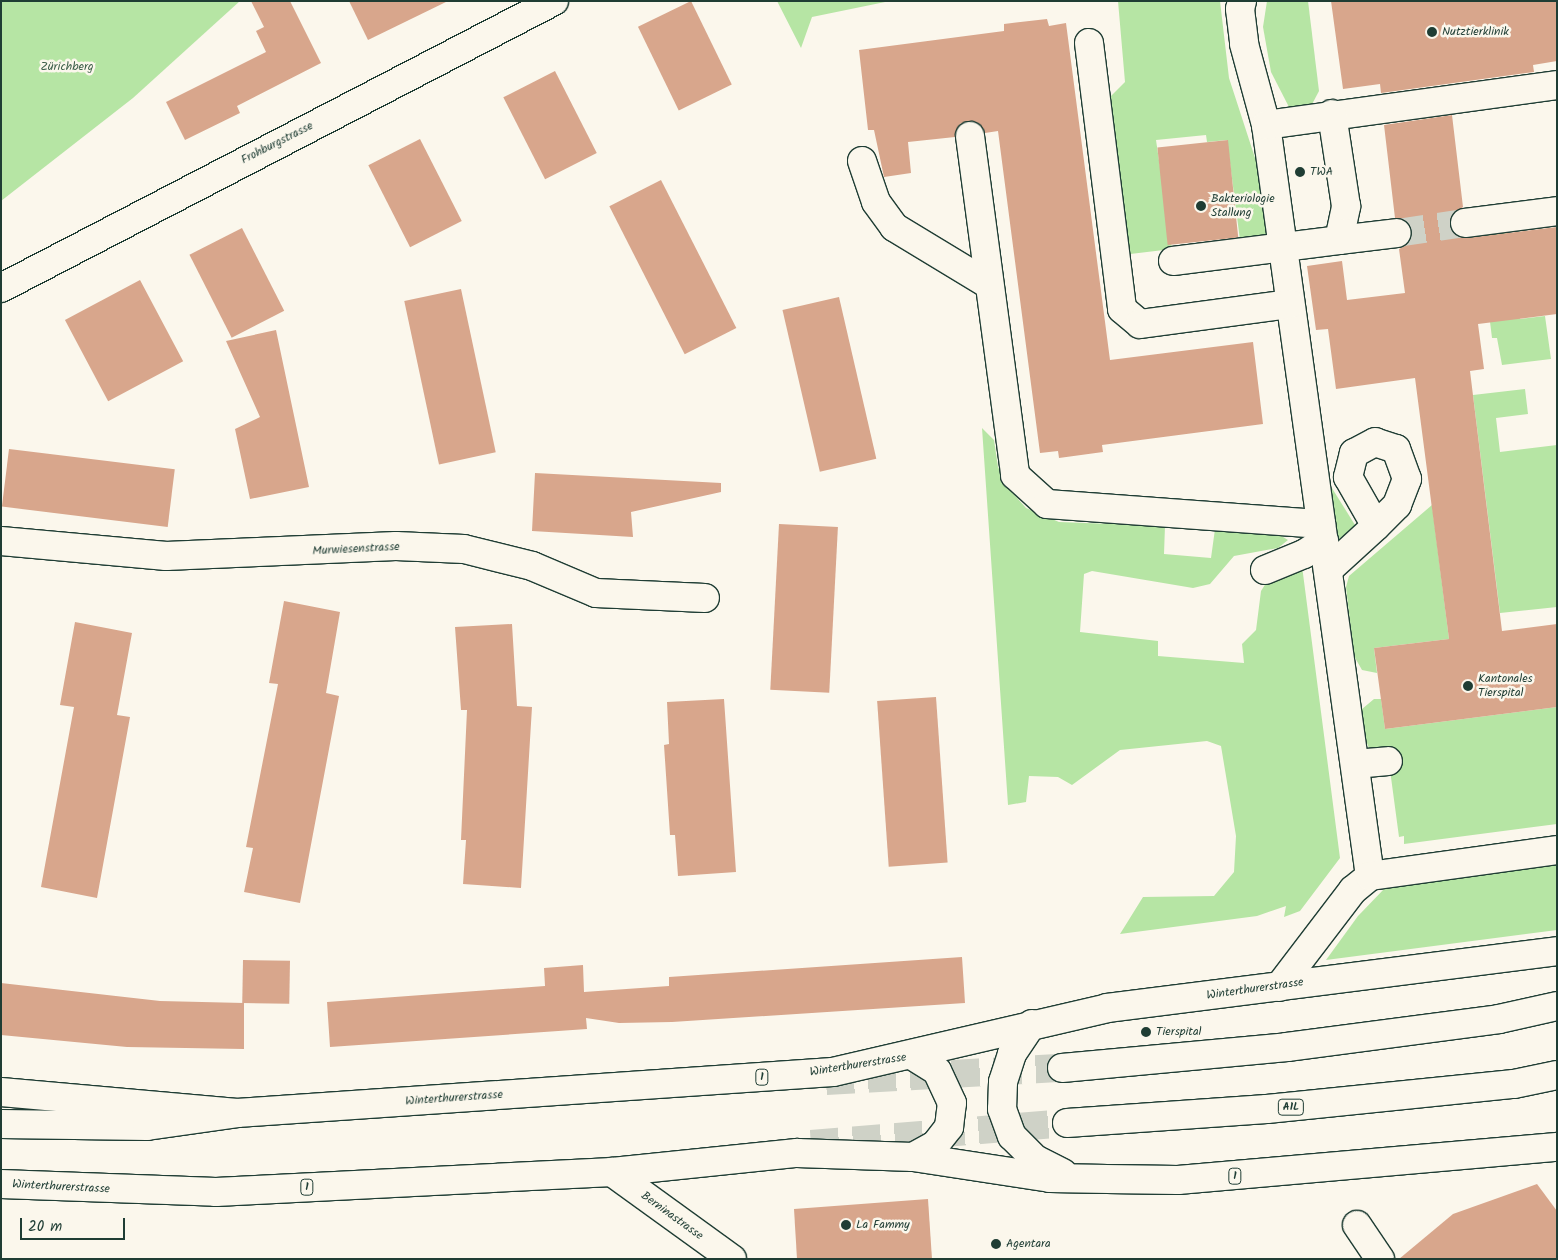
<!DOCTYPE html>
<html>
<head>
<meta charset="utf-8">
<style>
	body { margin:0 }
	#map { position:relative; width:1558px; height:1260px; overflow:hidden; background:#fbf7ec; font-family:Kalam,sans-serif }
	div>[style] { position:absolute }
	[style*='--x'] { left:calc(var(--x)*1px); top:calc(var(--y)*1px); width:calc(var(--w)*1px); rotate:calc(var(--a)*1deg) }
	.green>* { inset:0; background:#b6e5a4 }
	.building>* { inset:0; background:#d8a68c; transform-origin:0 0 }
	.minor-tunnel>* { height:28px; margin-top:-14px; transform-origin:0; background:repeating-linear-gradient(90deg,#cfd2c7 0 28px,transparent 0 42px) }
	.highway-tunnel>* { height:28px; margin-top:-14px; transform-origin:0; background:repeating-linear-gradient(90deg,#cfd2c7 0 28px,transparent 0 42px) }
	.roads { filter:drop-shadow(1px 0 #1f3d34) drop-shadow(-1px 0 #1f3d34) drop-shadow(0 1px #1f3d34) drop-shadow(0 -1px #1f3d34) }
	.minor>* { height:28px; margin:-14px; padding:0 14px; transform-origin:14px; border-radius:14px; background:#fbf7ec }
	.major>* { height:28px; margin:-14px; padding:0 14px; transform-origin:14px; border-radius:14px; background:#fbf7ec }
	.highway>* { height:28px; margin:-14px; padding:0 14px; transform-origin:14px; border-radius:14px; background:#fbf7ec }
	.dots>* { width:14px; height:14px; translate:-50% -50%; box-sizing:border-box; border:2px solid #fbf7ec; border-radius:50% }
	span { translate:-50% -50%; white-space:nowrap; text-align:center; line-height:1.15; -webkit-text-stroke:5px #fbf7ec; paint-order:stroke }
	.shield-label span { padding:1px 4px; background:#fbf7ec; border:1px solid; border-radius:4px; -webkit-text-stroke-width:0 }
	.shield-label { font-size:11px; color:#1f3d34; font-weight:700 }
	.poi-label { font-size:12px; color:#1f3d34 }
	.left { translate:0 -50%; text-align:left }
	.park-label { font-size:12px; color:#3d5f4a }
	.street-label { font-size:12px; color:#1f3d34 }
	.frame { position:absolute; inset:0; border:2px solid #1f3d34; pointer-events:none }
	.scale { position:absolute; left:20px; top:1218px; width:105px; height:22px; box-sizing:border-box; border:2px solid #1f3d34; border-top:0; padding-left:6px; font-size:15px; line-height:18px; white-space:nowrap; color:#1f3d34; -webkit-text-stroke:4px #fbf7ec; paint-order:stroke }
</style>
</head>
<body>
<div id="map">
	<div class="green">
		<i style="clip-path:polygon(1px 1px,240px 1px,133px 98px,1px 201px)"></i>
		<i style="clip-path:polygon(777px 1px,890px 1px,812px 17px,801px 48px)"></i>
		<i style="clip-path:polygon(1118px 1px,1220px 1px,1229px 78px,1256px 161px,1268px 234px,1240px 240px,1227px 140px,1207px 142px,1206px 135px,1156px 140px,1172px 249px,1122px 255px,1103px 104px,1125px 82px)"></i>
		<i style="clip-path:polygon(1267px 1px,1308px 1px,1319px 91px,1309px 110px,1290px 109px,1271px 72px,1263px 27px)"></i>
		<i style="clip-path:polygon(1508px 232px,1520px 319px,1545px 316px,1551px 359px,1502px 365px,1497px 338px,1492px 338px,1481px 248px,1484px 247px,1483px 235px)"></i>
		<i style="clip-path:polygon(1525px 389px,1528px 414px,1496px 418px,1500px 452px,1557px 445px,1557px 607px,1500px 613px,1473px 395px)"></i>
		<i style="clip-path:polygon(982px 428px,994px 440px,998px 467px,1010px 490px,1026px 508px,1059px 522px,1165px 526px,1164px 554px,1211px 558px,1215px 529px,1273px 531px,1288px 540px,1278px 548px,1234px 556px,1210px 584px,1193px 588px,1092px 571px,1084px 574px,1080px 632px,1158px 641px,1158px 656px,1244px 663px,1242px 644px,1256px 630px,1261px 591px,1268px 580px,1302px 566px,1340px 858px,1300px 911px,1284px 917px,1286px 906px,1257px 916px,1120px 934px,1143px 897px,1214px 896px,1234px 872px,1236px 836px,1221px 746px,1207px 741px,1120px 750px,1072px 785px,1058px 777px,1029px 776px,1026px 802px,1008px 805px)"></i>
		<i style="clip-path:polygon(1330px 485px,1355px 525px,1338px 540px)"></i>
		<i style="clip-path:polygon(1432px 505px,1449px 639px,1374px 648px,1377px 673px,1362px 670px,1354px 656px,1346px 587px,1349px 576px)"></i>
		<i style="clip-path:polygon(1374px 699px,1381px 699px,1385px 729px,1557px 707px,1557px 824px,1404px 844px,1404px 836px,1399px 837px,1388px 755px,1370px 751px,1365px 738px,1362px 709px)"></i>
		<i style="clip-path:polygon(1557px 861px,1557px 930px,1326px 960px,1358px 916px,1385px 888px,1407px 881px)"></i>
	</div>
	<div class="building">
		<i style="clip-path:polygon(251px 1px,290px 1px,321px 63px,237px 106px,240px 113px,185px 140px,166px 102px,266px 52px,256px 31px,264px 27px)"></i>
		<i style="clip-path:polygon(349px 1px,448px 1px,368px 40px)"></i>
		<i style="left:691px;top:1px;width:93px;height:59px;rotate:64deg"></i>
		<i style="clip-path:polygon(1331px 1px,1557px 1px,1557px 61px,1533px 65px,1534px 72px,1381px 93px,1380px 84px,1343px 89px)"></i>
		<i style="clip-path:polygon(1047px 19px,1049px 26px,1066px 23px,1110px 360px,1253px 342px,1263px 424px,1102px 445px,1103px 452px,1059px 458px,1058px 451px,1040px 453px,998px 131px,985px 133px,976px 122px,968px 121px,960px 124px,955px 137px,908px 142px,911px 173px,884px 177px,874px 130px,868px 130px,859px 50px,1004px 31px,1004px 24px)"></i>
		<i style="left:555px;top:71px;width:92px;height:58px;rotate:63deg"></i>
		<i style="clip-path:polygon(1452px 115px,1463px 207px,1451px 217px,1453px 233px,1467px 238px,1557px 227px,1557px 314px,1478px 324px,1484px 369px,1470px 371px,1502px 631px,1557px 624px,1557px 707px,1385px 729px,1374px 648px,1449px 639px,1415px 378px,1336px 389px,1328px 329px,1316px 330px,1307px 266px,1342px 261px,1347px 300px,1405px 293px,1399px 249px,1407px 245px,1413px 232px,1409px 223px,1395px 218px,1384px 125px)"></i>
		<i style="left:420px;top:139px;width:92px;height:58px;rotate:63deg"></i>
		<i style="left:1228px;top:140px;width:98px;height:71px;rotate:84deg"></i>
		<i style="left:661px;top:180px;width:166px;height:58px;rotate:63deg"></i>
		<i style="left:242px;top:228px;width:93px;height:59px;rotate:63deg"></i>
		<i style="left:140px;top:280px;width:92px;height:85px;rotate:62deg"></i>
		<i style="left:461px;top:289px;width:167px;height:58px;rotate:78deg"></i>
		<i style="left:839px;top:297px;width:166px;height:58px;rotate:77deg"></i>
		<i style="clip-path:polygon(276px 330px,309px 487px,250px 499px,235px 429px,260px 417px,226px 341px)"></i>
		<i style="left:9px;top:449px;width:167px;height:58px;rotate:7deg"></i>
		<i style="clip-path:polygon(535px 473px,721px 483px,721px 492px,631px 512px,633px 537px,532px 531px)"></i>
		<i style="left:779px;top:524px;width:59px;height:166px;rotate:3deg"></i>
		<i style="clip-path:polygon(284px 601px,340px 612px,326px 693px,339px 696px,300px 903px,244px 892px,253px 848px,246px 847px,278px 684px,269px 683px)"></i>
		<i style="clip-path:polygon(75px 622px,132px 633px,117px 715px,130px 717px,97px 898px,41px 887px,74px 707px,60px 705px)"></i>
		<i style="clip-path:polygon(512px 624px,517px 706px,532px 707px,521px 888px,463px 884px,466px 840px,461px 840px,467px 710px,461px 710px,455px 627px)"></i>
		<i style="left:936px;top:697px;width:166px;height:59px;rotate:86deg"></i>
		<i style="clip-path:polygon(724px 699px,736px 872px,678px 876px,675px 835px,670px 835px,664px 745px,669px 744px,667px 702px)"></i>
		<i style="clip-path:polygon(962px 957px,965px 1003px,672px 1022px,619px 1023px,586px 1018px,587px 1029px,330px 1047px,327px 1002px,545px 986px,544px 968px,583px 965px,584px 992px,669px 986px,669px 977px)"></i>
		<i style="left:243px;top:960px;width:47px;height:43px;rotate:1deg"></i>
		<i style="clip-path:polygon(1px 983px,160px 1001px,244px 1003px,244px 1049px,127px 1047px,1px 1035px)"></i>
		<i style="clip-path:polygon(1537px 1184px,1557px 1211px,1557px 1259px,1399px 1259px,1453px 1214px)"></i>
		<i style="clip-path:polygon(928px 1199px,932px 1259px,797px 1259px,794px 1209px)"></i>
	</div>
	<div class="minor-tunnel">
		<i style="--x:1397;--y:233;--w:69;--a:-8.4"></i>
	</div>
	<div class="highway-tunnel">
		<i style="--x:826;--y:1081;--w:236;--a:-3.2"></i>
		<i style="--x:811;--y:1144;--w:257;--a:-4.7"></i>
	</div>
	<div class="roads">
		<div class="minor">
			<i style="--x:1242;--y:1;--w:8;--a:104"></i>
			<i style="--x:1240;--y:9;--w:35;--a:83"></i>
			<i style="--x:1244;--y:44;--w:84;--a:74.8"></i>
			<i style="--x:1266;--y:125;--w:758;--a:82.12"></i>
			<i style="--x:1089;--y:43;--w:268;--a:82.9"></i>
			<i style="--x:1122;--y:309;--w:23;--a:40"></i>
			<i style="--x:1140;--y:324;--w:151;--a:-7.6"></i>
			<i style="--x:1266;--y:125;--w:294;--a:-7.8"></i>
			<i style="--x:970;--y:136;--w:342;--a:82.4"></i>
			<i style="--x:1015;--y:475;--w:43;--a:42.2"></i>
			<i style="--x:1047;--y:504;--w:275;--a:4.2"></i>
			<i style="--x:862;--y:161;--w:43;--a:71.1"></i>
			<i style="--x:876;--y:202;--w:31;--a:54"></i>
			<i style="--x:894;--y:227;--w:110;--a:31.2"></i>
			<i style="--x:1465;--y:223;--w:93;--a:-7.4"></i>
			<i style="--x:1339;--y:240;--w:58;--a:-6.9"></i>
			<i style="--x:1173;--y:261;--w:167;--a:-7.2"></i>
			<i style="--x:1339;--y:240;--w:35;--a:-78"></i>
			<i style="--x:1346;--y:206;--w:93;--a:-98.7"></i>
			<i style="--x:1;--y:288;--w:623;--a:-27.43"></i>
			<i style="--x:1;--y:541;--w:166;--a:5.2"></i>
			<i style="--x:166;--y:556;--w:230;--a:-2.5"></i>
			<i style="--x:396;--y:546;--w:68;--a:2.5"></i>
			<i style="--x:464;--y:549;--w:70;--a:14"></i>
			<i style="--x:532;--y:566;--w:69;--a:22.9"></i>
			<i style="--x:596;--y:593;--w:109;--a:2.6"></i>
			<i style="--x:1265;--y:570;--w:42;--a:-22.3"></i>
			<i style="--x:1304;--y:554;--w:24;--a:-33"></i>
			<i style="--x:1328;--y:570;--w:65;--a:-42.5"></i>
			<i style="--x:1376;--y:526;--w:30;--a:-45"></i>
			<i style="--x:1397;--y:505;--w:28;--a:-69"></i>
			<i style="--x:1407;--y:479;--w:32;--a:-110"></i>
			<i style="--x:1396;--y:449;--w:22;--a:-162"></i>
			<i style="--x:1375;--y:442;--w:24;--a:152"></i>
			<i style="--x:1354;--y:453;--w:25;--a:104"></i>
			<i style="--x:1348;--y:477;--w:56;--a:60.3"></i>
			<i style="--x:1355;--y:764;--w:33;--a:-5"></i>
			<i style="--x:1279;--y:987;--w:122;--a:-52.7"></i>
			<i style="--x:1353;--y:890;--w:22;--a:-39"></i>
			<i style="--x:1370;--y:876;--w:189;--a:-7.9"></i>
			<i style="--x:612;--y:1172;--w:148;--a:35.9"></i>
			<i style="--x:1357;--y:1225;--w:41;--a:55.9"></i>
		</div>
		<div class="major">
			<i style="--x:1032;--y:1024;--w:36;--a:124"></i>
			<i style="--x:1012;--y:1054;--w:29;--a:108"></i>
			<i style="--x:1003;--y:1082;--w:27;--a:92"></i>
			<i style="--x:1002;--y:1109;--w:29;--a:70"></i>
			<i style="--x:1012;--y:1136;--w:33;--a:45"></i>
			<i style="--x:1035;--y:1159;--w:31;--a:27"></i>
			<i style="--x:1;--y:1092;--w:237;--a:5.1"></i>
			<i style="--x:237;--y:1113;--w:597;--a:-3.94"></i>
			<i style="--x:833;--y:1072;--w:281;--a:-13.1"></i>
			<i style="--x:1107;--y:1008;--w:454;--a:-7.2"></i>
			<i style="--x:913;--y:1157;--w:25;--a:-29"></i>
			<i style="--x:935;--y:1145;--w:23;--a:-52"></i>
			<i style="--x:949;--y:1127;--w:24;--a:-83"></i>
			<i style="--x:952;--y:1103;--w:35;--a:-115"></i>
			<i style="--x:937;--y:1071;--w:28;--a:-148"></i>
			<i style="--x:1;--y:1184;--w:215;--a:2.1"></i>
			<i style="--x:216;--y:1192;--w:397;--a:-2.9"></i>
			<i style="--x:612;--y:1172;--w:186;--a:-5.9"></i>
			<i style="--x:797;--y:1153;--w:116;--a:2"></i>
			<i style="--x:913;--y:1157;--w:139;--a:8.7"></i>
			<i style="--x:1050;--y:1178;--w:128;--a:0.9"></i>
			<i style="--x:1178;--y:1180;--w:380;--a:-5"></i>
		</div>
		<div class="highway">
			<i style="--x:1062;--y:1068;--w:226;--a:-5.3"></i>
			<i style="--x:1287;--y:1047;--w:214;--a:-7.5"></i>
			<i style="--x:1499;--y:1019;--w:59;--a:-12.6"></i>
			<i style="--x:1067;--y:1123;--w:200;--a:-4"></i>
			<i style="--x:1267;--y:1109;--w:248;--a:-5.8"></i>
			<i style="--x:1514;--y:1084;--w:44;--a:-11.8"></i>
			<i style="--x:1;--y:1124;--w:146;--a:0.8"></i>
			<i style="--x:147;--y:1126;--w:91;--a:-8.2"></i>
		</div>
	</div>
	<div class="dots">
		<i style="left:1432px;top:32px;background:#1f3d34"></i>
		<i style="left:1300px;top:172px;background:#1f3d34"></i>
		<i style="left:1201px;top:206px;background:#1f3d34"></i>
		<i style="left:1468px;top:686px;background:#1f3d34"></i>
		<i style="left:1146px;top:1032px;background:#1f3d34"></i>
		<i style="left:846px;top:1225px;background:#1f3d34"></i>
		<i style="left:996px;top:1244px;background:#1f3d34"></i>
	</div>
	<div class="shield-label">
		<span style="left:762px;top:1077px">1</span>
		<span style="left:1291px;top:1107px">A1L</span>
		<span style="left:1235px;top:1176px">1</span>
		<span style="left:307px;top:1187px">1</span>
	</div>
	<div class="poi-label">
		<span class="left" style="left:1442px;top:32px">Nutztierklinik</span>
		<span class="left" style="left:1310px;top:172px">TWA</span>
		<span class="left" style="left:1211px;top:206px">Bakteriologie<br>Stallung</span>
		<span class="left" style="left:1478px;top:686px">Kantonales<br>Tierspital</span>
		<span class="left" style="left:1156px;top:1032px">Tierspital</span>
		<span class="left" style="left:856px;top:1225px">La Fammy</span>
		<span class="left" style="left:1006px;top:1244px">Agentara</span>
	</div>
	<div class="park-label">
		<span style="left:67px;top:67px">Zürichberg</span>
	</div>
	<div class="street-label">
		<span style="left:277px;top:143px;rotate:-27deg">Frohburgstrasse</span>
		<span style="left:356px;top:549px;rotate:-3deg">Murwiesenstrasse</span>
		<span style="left:1255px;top:989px;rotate:-8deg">Winterthurerstrasse</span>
		<span style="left:858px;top:1065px;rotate:-9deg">Winterthurerstrasse</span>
		<span style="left:454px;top:1098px;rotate:-4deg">Winterthurerstrasse</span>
		<span style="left:61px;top:1187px;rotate:3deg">Winterthurerstrasse</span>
		<span style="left:672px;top:1216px;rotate:36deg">Berninastrasse</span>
	</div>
	<div class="frame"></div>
	<div class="scale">20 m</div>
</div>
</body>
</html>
